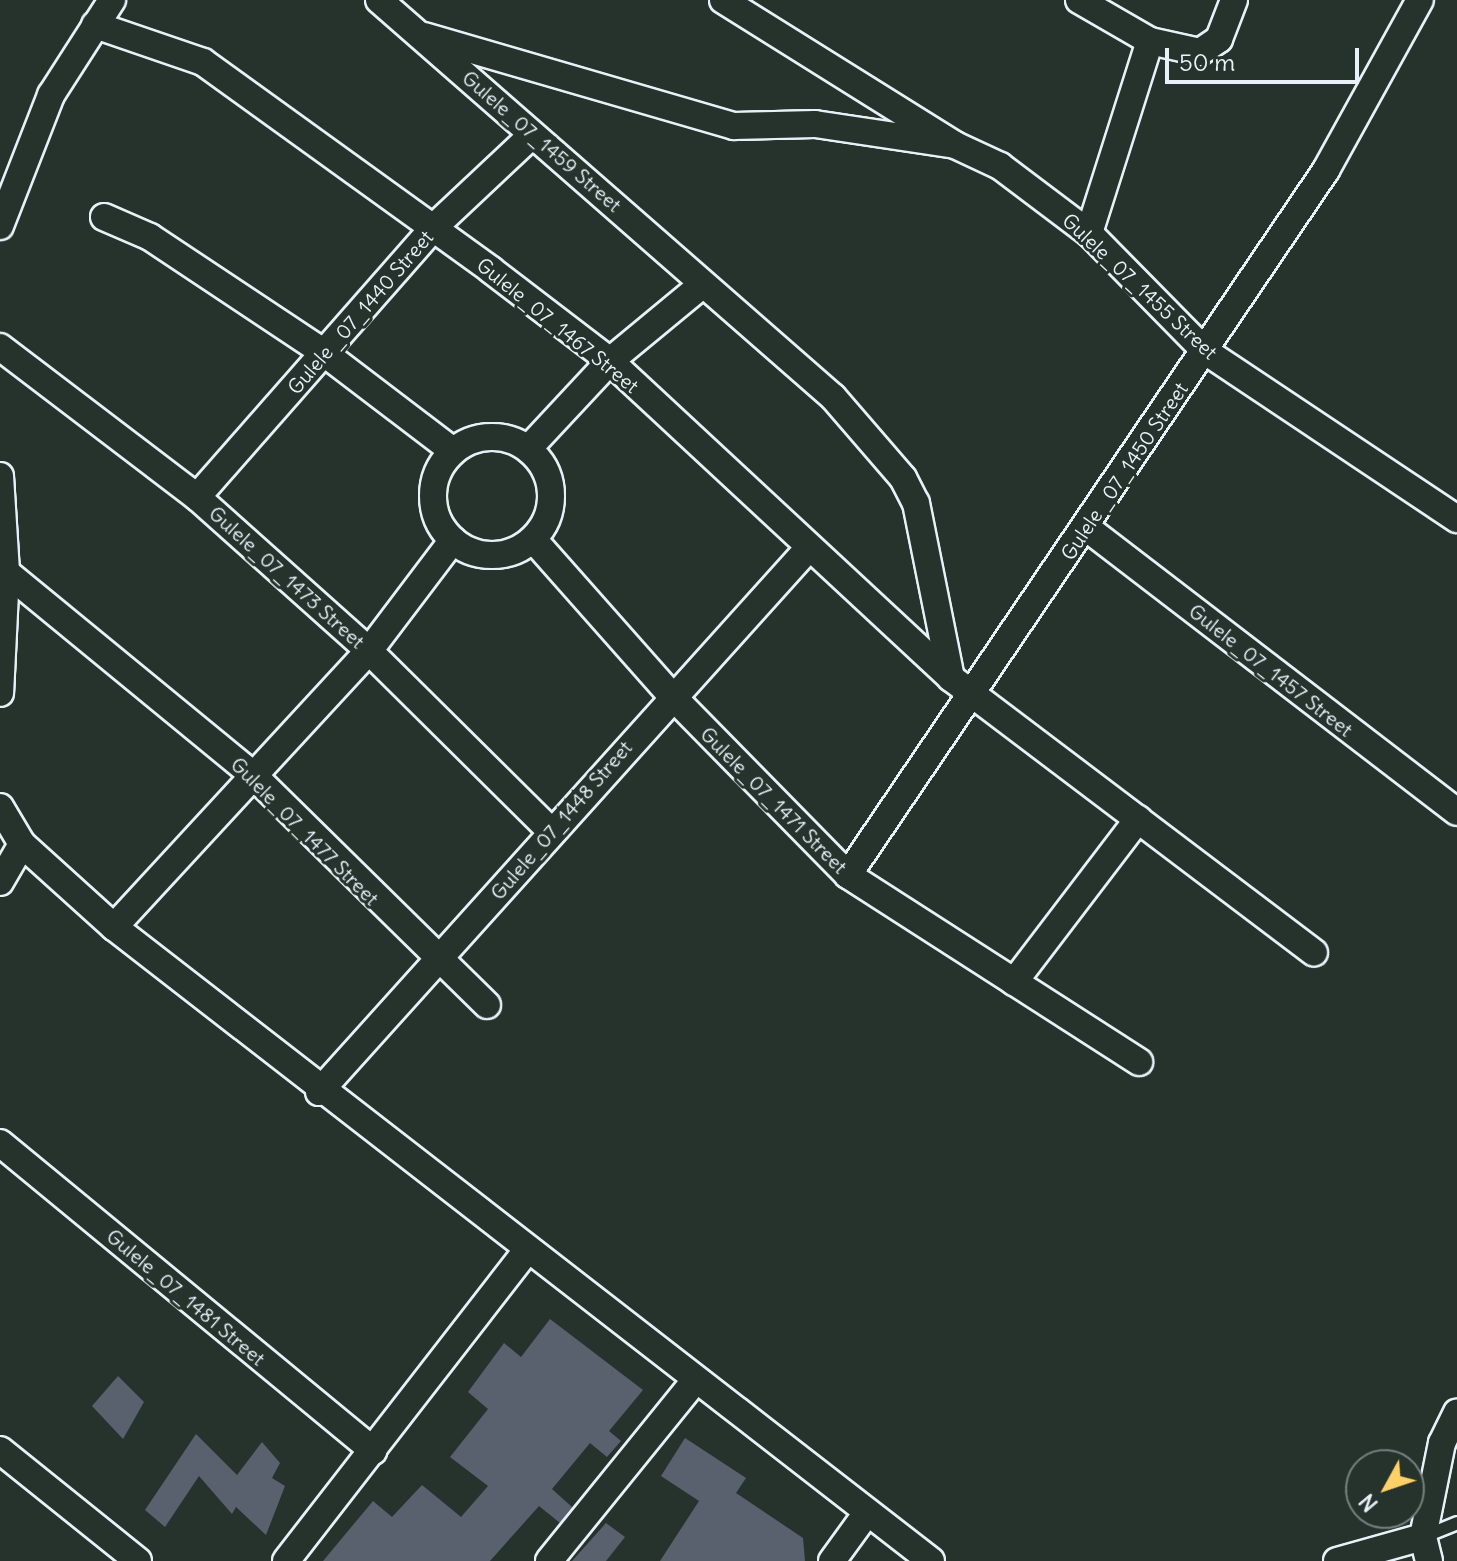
<!DOCTYPE html>
<html>
<head>
<meta charset="utf-8">
<style>
	body { margin:0 }
	#map { position:relative; width:1457px; height:1561px; overflow:hidden; background:#26332d; font-family:Delius,sans-serif }
	div>[style] { position:absolute }
	[style*='--x'] { left:calc(var(--x)*1px); top:calc(var(--y)*1px); width:calc(var(--w)*1px); rotate:calc(var(--a)*1deg) }
	.building>* { inset:0; background:#59606e }
	.roads { filter:drop-shadow(2px 0 #e8f1f8) drop-shadow(-2px 0 #e8f1f8) drop-shadow(0 2px #e8f1f8) drop-shadow(0 -2px #e8f1f8) }
	.lane>* { height:12px; margin:-6px; padding:0 6px; transform-origin:6px; border-radius:6px; background:#26332d }
	.street>* { height:26px; margin:-13px; padding:0 13px; transform-origin:13px; border-radius:13px; background:#26332d }
	.street>.ring { margin:-13px; padding:0; box-sizing:content-box; background:none; border:26px solid #26332d; border-radius:50% }
	span { translate:-50% -50%; white-space:nowrap; text-align:center; line-height:1.15; -webkit-text-stroke:6px #26332d; paint-order:stroke }
	.street-label { font-size:20px; color:#e8f1f8 }
	.north { position:absolute; left:1345px; top:1449px; width:80px; height:80px; box-sizing:border-box; background:#26332d; border:2px solid #747f7e; border-radius:50%; rotate:230deg; font-size:22px; font-weight:700; line-height:32px; text-align:center; color:#e8f1f8 }
	.north::after { content:''; display:block; margin:auto; width:28px; height:36px; background:#ffd166; clip-path:polygon(50% 0,100% 100%,50% 72%,0 100%) }
	.scale { position:absolute; left:1165px; top:48px; width:194px; height:36px; box-sizing:border-box; border:4px solid #e8f1f8; border-top:0; padding-left:10px; font-size:24px; line-height:28px; white-space:nowrap; color:#e8f1f8; -webkit-text-stroke:6px #26332d; paint-order:stroke }
</style>
</head>
<body>
<div id="map">
	<div class="building">
		<i style="clip-path:polygon(550px 1319px,643px 1390px,609px 1431px,621px 1441px,607px 1457px,590px 1443px,552px 1489px,572px 1507px,560px 1523px,539px 1506px,490px 1561px,323px 1561px,373px 1501px,392px 1517px,422px 1485px,461px 1517px,488px 1486px,450px 1457px,488px 1409px,468px 1392px,504px 1343px,521px 1357px)"></i>
		<i style="clip-path:polygon(118px 1376px,144px 1402px,123px 1439px,92px 1406px)"></i>
		<i style="clip-path:polygon(196px 1434px,237px 1475px,262px 1442px,280px 1463px,272px 1478px,285px 1486px,266px 1535px,236px 1507px,232px 1514px,199px 1476px,165px 1527px,145px 1510px)"></i>
		<i style="clip-path:polygon(685px 1438px,746px 1478px,736px 1493px,803px 1538px,805px 1561px,660px 1561px,699px 1501px,661px 1476px)"></i>
		<i style="clip-path:polygon(606px 1523px,625px 1537px,606px 1561px,572px 1561px)"></i>
	</div>
	<div class="roads">
		<div class="lane">
			<i style="--x:1423;--y:1537;--w:37;--a:-22"></i>
		</div>
		<div class="street">
			<i style="--x:379;--y:0;--w:603;--a:41.17"></i>
			<i style="--x:833;--y:397;--w:107;--a:49.2"></i>
			<i style="--x:903;--y:478;--w:28;--a:63"></i>
			<i style="--x:916;--y:503;--w:178;--a:78.7"></i>
			<i style="--x:723;--y:0;--w:270;--a:32"></i>
			<i style="--x:1079;--y:0;--w:82;--a:30"></i>
			<i style="--x:1150;--y:41;--w:51;--a:12.4"></i>
			<i style="--x:1200;--y:52;--w:23;--a:-34"></i>
			<i style="--x:1219;--y:39;--w:42;--a:-69"></i>
			<i style="--x:95;--y:25;--w:114;--a:18.9"></i>
			<i style="--x:203;--y:62;--w:355;--a:35.8"></i>
			<i style="--x:491;--y:270;--w:150;--a:37.4"></i>
			<i style="--x:610;--y:361;--w:466;--a:42.9"></i>
			<i style="--x:951;--y:678;--w:455;--a:37.1"></i>
			<i style="--x:424;--y:36;--w:323;--a:16.2"></i>
			<i style="--x:734;--y:126;--w:81;--a:-1.4"></i>
			<i style="--x:815;--y:124;--w:142;--a:8.5"></i>
			<i style="--x:955;--y:145;--w:50;--a:25"></i>
			<i style="--x:1000;--y:166;--w:111;--a:37"></i>
			<i style="--x:1089;--y:233;--w:165;--a:45.5"></i>
			<i style="--x:1205;--y:351;--w:303;--a:33.7"></i>
			<i style="--x:104;--y:217;--w:50;--a:23.5"></i>
			<i style="--x:150;--y:237;--w:208;--a:33.6"></i>
			<i style="--x:323;--y:352;--w:163;--a:37.3"></i>
			<i style="--x:0;--y:226;--w:141;--a:-68.7"></i>
			<i style="--x:51;--y:95;--w:113;--a:-57.3"></i>
			<i style="--x:1089;--y:233;--w:201;--a:-72.4"></i>
			<i style="--x:0;--y:347;--w:248;--a:37.3"></i>
			<i style="--x:197;--y:497;--w:231;--a:41.8"></i>
			<i style="--x:369;--y:651;--w:257;--a:44.7"></i>
			<i class="ring" style="left:433px;top:437px;width:92px;height:92px"></i>
			<i style="--x:528;--y:449;--w:120;--a:-47"></i>
			<i style="--x:610;--y:361;--w:119;--a:-39.6"></i>
			<i style="--x:0;--y:476;--w:96;--a:86.4"></i>
			<i style="--x:6;--y:572;--w:121;--a:92.8"></i>
			<i style="--x:197;--y:497;--w:358;--a:-48.7"></i>
			<i style="--x:433;--y:228;--w:134;--a:-43.2"></i>
			<i style="--x:1087;--y:528;--w:466;--a:37.5"></i>
			<i style="--x:533;--y:539;--w:208;--a:48.5"></i>
			<i style="--x:671;--y:695;--w:252;--a:45.5"></i>
			<i style="--x:848;--y:875;--w:346;--a:32.7"></i>
			<i style="--x:6;--y:572;--w:320;--a:39.4"></i>
			<i style="--x:253;--y:775;--w:328;--a:44.5"></i>
			<i style="--x:0;--y:807;--w:43;--a:59.3"></i>
			<i style="--x:22;--y:844;--w:124;--a:42.1"></i>
			<i style="--x:114;--y:927;--w:1034;--a:37.81"></i>
			<i style="--x:848;--y:875;--w:852;--a:-55.86"></i>
			<i style="--x:1326;--y:170;--w:194;--a:-61.1"></i>
			<i style="--x:0;--y:882;--w:44;--a:-59.9"></i>
			<i style="--x:114;--y:927;--w:376;--a:-47.3"></i>
			<i style="--x:369;--y:651;--w:139;--a:-52.9"></i>
			<i style="--x:1014;--y:982;--w:205;--a:-52.7"></i>
			<i style="--x:319;--y:1092;--w:729;--a:-48"></i>
			<i style="--x:0;--y:1143;--w:484;--a:39.5"></i>
			<i style="--x:0;--y:1450;--w:177;--a:38.8"></i>
			<i style="--x:286;--y:1561;--w:391;--a:-52.2"></i>
			<i style="--x:549;--y:1561;--w:229;--a:-51"></i>
			<i style="--x:832;--y:1561;--w:58;--a:-54.1"></i>
			<i style="--x:1337;--y:1561;--w:89;--a:-15.6"></i>
			<i style="--x:1429;--y:1561;--w:25;--a:-104"></i>
			<i style="--x:1423;--y:1537;--w:96;--a:-78.6"></i>
			<i style="--x:1442;--y:1443;--w:34;--a:-64"></i>
		</div>
	</div>
	<div class="street-label">
		<span style="left:542px;top:141px;rotate:41deg">Gulele_07_1459 Street</span>
		<span style="left:1140px;top:286px;rotate:43deg">Gulele_07_1455 Street</span>
		<span style="left:360px;top:312px;rotate:-49deg">Gulele _07_1440 Street</span>
		<span style="left:558px;top:325px;rotate:39deg">Gulele_07_1467 Street</span>
		<span style="left:1124px;top:471px;rotate:-56deg">Gulele _07_1450 Street</span>
		<span style="left:287px;top:577px;rotate:42deg">Gulele_07_1473 Street</span>
		<span style="left:1271px;top:670px;rotate:38deg">Gulele_07_1457 Street</span>
		<span style="left:774px;top:800px;rotate:45deg">Gulele_07_1471 Street</span>
		<span style="left:561px;top:820px;rotate:-49deg">Gulele_07_1448 Street</span>
		<span style="left:305px;top:831px;rotate:45deg">Gulele_07_1477 Street</span>
		<span style="left:186px;top:1297px;rotate:40deg">Gulele_07_1481 Street</span>
	</div>
	<div class="north">N</div>
	<div class="scale">50 m</div>
</div>
</body>
</html>
